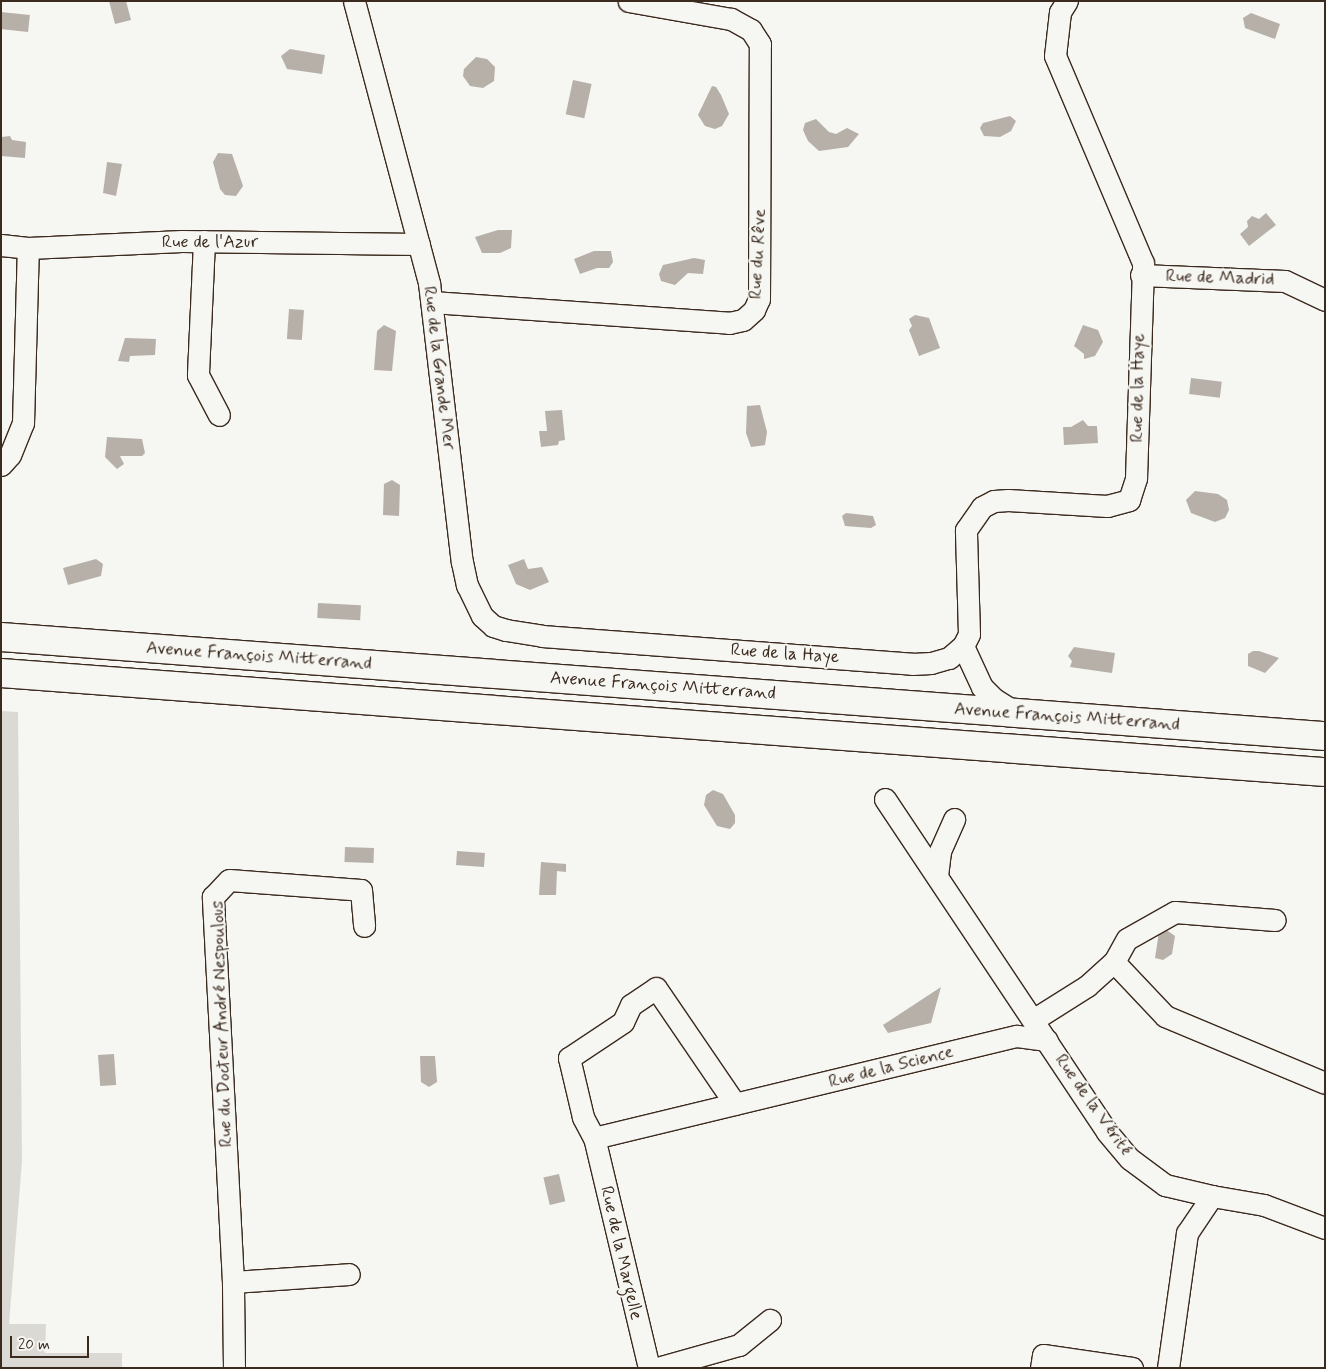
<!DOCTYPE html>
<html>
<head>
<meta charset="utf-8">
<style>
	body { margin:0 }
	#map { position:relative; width:1326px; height:1369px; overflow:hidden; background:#f6f6f2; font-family:Mynerve,sans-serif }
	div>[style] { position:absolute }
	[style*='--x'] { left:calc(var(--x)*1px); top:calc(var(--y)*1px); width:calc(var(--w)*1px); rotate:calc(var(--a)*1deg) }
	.green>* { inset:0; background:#dad9d3 }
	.water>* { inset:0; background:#b6b0a9; transform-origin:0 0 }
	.roads { filter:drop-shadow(1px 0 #3b2a1e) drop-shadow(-1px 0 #3b2a1e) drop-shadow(0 1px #3b2a1e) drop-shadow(0 -1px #3b2a1e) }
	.minor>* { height:21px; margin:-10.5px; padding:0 10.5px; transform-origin:10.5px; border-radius:10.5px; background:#f6f6f2 }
	.secondary>* { height:28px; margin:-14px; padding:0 14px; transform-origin:14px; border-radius:14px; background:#f6f6f2 }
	span { translate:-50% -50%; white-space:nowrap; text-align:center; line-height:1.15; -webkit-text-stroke:4px #f6f6f2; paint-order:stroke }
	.street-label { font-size:18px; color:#3b2a1e }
	.frame { position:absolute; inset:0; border:2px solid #3b2a1e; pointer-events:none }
	.scale { position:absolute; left:10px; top:1336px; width:79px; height:22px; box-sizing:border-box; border:2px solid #3b2a1e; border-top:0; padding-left:6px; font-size:15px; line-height:18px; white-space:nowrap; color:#3b2a1e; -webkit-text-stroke:4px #f6f6f2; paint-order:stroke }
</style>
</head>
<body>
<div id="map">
	<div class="green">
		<i style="clip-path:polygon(1px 711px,18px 712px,22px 1161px,9px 1324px,46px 1324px,45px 1353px,122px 1353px,122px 1368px,1px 1368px)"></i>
	</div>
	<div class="water">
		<i style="clip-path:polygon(109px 1px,126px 1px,131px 20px,115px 24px)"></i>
		<i style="left:1px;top:12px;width:29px;height:17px;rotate:6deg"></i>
		<i style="clip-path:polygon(1251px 13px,1280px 24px,1275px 39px,1245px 28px,1243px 18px)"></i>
		<i style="clip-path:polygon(290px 49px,325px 55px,322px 74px,287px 69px,281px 56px)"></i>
		<i style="clip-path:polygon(476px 57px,487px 59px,495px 67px,494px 81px,483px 88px,470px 86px,463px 76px,464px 69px)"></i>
		<i style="left:573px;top:80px;width:19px;height:35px;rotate:12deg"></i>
		<i style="clip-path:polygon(712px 86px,716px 87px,721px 95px,729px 114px,722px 126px,715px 129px,705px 126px,698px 115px)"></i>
		<i style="clip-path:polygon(1010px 116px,1016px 121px,1011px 131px,1000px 137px,984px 136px,980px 128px,983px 123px)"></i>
		<i style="clip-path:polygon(816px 119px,829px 132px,836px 134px,847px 128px,859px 134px,848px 147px,819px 151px,808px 141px,803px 130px,805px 123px)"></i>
		<i style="clip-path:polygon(10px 136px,12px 140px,26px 142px,25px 158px,1px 156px,2px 137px)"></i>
		<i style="clip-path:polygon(218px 153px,232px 154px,243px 186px,236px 196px,225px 195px,220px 189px,213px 162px)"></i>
		<i style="clip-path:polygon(107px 162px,122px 164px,116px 196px,103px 193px)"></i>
		<i style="clip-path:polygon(1266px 213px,1276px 225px,1249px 246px,1240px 234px,1248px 227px,1247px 221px,1252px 216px,1259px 219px)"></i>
		<i style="clip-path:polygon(498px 230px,512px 230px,511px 248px,500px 253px,482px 253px,475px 237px)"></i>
		<i style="clip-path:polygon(594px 251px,611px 251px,613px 262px,609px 268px,597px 268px,580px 274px,574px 259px)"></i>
		<i style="clip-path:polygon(694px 258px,705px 260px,703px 274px,688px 273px,675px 285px,661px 281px,659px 274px,663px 265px)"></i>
		<i style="left:289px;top:309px;width:15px;height:30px;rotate:4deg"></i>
		<i style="clip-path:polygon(915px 315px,929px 318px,940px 348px,919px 356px,909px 330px,912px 326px,909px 319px)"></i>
		<i style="clip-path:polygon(384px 325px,396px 331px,392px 371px,374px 370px,377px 331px)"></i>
		<i style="clip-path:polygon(1083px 325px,1098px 330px,1103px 342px,1095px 356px,1084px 359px,1084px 354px,1074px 346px)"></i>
		<i style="clip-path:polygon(125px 338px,156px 339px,155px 355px,130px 356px,129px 362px,118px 361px)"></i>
		<i style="left:1191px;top:378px;width:31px;height:16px;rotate:7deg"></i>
		<i style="clip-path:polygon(760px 405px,767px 432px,765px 445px,751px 447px,746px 433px,747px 406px)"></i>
		<i style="clip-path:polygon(562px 410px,565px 440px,559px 441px,558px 445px,541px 447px,539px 431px,547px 431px,545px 411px)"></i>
		<i style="clip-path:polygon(1083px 420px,1088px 426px,1097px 426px,1098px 443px,1064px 445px,1063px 427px,1071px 427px)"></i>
		<i style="clip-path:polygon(107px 437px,142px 439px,145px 453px,142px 456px,120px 456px,124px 464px,117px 469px,105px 457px)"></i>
		<i style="clip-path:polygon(392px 480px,400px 485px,399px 516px,383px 515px,384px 484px)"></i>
		<i style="clip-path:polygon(1195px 491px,1218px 494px,1227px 500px,1229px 510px,1225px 518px,1215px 522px,1191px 513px,1186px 500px)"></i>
		<i style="clip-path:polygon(846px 513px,873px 516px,876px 525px,871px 528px,845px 526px,842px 516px)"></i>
		<i style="clip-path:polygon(96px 559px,103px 564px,101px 576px,68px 585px,63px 568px)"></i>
		<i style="clip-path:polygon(524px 559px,528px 569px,542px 567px,549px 582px,530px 590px,516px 584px,508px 565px)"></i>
		<i style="left:318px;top:603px;width:43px;height:15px;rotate:3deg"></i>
		<i style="clip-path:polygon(1074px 647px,1115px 653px,1112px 673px,1070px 667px,1072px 661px,1068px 656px)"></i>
		<i style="clip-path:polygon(1253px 651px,1259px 651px,1279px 658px,1265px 673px,1248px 666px,1248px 654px)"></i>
		<i style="clip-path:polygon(713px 790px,723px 794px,735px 815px,735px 823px,730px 829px,717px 826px,704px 805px,706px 795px)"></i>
		<i style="left:345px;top:847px;width:29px;height:15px;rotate:2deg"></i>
		<i style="left:457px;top:851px;width:28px;height:14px;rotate:4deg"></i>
		<i style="clip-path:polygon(541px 862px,566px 864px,566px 872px,557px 871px,556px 895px,539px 895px)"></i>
		<i style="clip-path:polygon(1159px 932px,1168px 931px,1175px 936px,1172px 954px,1163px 960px,1155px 958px)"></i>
		<i style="clip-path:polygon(941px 987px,931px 1023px,888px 1033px,883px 1025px)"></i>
		<i style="left:114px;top:1054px;width:31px;height:16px;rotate:86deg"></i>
		<i style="clip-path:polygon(420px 1056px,435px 1056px,437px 1082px,429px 1087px,421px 1082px)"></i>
		<i style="left:559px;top:1174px;width:28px;height:16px;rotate:77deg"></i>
	</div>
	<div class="roads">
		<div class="minor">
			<i style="--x:354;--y:1;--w:292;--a:75.1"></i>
			<i style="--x:429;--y:283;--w:281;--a:83.3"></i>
			<i style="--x:462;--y:562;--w:24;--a:78"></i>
			<i style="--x:467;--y:585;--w:34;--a:64"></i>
			<i style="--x:482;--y:616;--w:15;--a:42"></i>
			<i style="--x:493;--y:626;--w:14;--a:17"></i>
			<i style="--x:506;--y:630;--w:36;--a:9"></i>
			<i style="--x:542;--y:636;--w:371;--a:4.3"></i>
			<i style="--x:912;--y:664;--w:19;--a:-3"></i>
			<i style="--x:931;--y:663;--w:19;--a:-16"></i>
			<i style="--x:949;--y:658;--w:18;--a:-41"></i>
			<i style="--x:963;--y:646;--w:13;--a:-63"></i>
			<i style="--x:969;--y:634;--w:104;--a:-91.7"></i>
			<i style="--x:966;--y:530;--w:28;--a:-55"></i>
			<i style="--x:982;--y:507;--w:13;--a:-27"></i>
			<i style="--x:994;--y:501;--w:14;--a:-4"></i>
			<i style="--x:1008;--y:500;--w:99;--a:3.5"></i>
			<i style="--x:1107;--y:506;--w:23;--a:-15"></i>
			<i style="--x:1129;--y:500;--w:23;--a:-72"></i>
			<i style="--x:1136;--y:478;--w:215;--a:-88.1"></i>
			<i style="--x:1143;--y:263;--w:225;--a:-113"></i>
			<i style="--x:1055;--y:56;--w:44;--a:-83.5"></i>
			<i style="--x:1060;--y:12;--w:13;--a:-58"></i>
			<i style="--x:204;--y:241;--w:134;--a:92.6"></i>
			<i style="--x:198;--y:375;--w:45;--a:62.3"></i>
			<i style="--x:1;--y:245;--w:27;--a:6"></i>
			<i style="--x:28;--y:248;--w:154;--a:-2.6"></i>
			<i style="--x:182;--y:241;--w:237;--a:0.7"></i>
			<i style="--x:1141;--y:275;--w:144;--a:2.4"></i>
			<i style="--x:1285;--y:281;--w:44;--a:25.4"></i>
			<i style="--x:432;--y:302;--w:298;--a:4"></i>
			<i style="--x:729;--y:323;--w:14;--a:-12"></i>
			<i style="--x:743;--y:320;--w:15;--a:-42"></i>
			<i style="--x:754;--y:310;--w:12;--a:-66"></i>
			<i style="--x:759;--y:299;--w:255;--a:-89.8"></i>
			<i style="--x:760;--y:44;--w:17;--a:-123"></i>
			<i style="--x:751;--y:30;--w:23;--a:-151"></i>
			<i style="--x:731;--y:19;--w:104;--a:-170"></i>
			<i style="--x:1;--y:465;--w:13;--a:-48"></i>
			<i style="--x:10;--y:455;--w:35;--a:-68"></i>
			<i style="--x:23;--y:423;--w:175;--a:-88.4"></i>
			<i style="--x:963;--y:646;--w:45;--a:65.1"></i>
			<i style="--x:982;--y:687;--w:17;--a:45"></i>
			<i style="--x:994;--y:699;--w:26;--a:32"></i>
			<i style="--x:885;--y:799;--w:400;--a:56.3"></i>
			<i style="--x:1107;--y:1132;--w:35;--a:50"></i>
			<i style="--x:1130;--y:1159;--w:44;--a:36.6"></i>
			<i style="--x:1165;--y:1185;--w:48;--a:13.2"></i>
			<i style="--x:1212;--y:1196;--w:45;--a:124"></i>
			<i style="--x:1187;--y:1233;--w:136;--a:98"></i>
			<i style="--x:937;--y:876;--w:25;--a:-83"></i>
			<i style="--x:940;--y:851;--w:35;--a:-66"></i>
			<i style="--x:1114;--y:962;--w:74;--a:46.6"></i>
			<i style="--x:1165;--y:1016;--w:173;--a:22.7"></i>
			<i style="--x:1033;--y:1020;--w:64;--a:-32.2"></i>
			<i style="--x:1087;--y:986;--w:36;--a:-42"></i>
			<i style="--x:1114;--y:962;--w:26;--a:-61"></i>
			<i style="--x:1127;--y:939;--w:55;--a:-29.4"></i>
			<i style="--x:1175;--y:912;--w:100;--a:4.6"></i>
			<i style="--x:594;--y:1138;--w:435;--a:-13.6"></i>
			<i style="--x:1017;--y:1036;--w:30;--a:8"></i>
			<i style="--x:1212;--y:1196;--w:53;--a:9.8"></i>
			<i style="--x:1264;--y:1205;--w:65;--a:20.7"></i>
			<i style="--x:233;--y:1282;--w:116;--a:-3.9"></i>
			<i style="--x:234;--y:1368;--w:86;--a:-90.7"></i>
			<i style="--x:233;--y:1282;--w:386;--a:-93"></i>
			<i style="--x:213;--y:897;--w:23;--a:-47"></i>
			<i style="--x:229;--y:880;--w:132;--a:4.3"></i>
			<i style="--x:361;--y:890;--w:36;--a:85"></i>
			<i style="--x:649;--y:1368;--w:236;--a:-103.4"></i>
			<i style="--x:594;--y:1138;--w:24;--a:-118"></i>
			<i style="--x:583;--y:1117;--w:61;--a:-103.3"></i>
			<i style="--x:569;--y:1058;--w:65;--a:-33.7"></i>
			<i style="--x:623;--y:1022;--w:19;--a:-65"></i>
			<i style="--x:631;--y:1005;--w:30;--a:-34"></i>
			<i style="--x:656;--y:988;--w:140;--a:55.7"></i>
			<i style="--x:657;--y:1368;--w:85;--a:-15.7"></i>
			<i style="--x:739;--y:1345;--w:40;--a:-39"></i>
			<i style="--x:1041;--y:1368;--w:13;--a:-81"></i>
			<i style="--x:1043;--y:1355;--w:90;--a:8.3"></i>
		</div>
		<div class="secondary">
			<i style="--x:1;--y:637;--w:1328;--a:4.28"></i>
			<i style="--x:1;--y:673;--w:1328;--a:4.28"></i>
		</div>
	</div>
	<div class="street-label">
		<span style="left:210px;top:242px">Rue de l'Azur</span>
		<span style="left:758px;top:254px;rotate:-87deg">Rue du Rêve</span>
		<span style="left:1220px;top:278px;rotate:2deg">Rue de Madrid</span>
		<span style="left:439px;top:368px;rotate:83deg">Rue de la Grande Mer</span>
		<span style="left:1138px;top:388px;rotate:-89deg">Rue de la Haye</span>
		<span style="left:785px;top:654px;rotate:4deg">Rue de la Haye</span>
		<span style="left:259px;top:656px;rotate:4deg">Avenue François Mitterrand</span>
		<span style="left:663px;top:686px;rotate:4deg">Avenue François Mitterrand</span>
		<span style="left:1067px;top:717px;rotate:4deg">Avenue François Mitterrand</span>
		<span style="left:222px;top:1024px;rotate:-92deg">Rue du Docteur André Nespoulous</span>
		<span style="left:891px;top:1067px;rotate:-14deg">Rue de la Science</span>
		<span style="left:1093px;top:1105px;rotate:55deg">Rue de la Vérité</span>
		<span style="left:621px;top:1253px;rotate:77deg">Rue de la Margelle</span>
	</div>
	<div class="frame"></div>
	<div class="scale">20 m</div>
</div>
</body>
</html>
